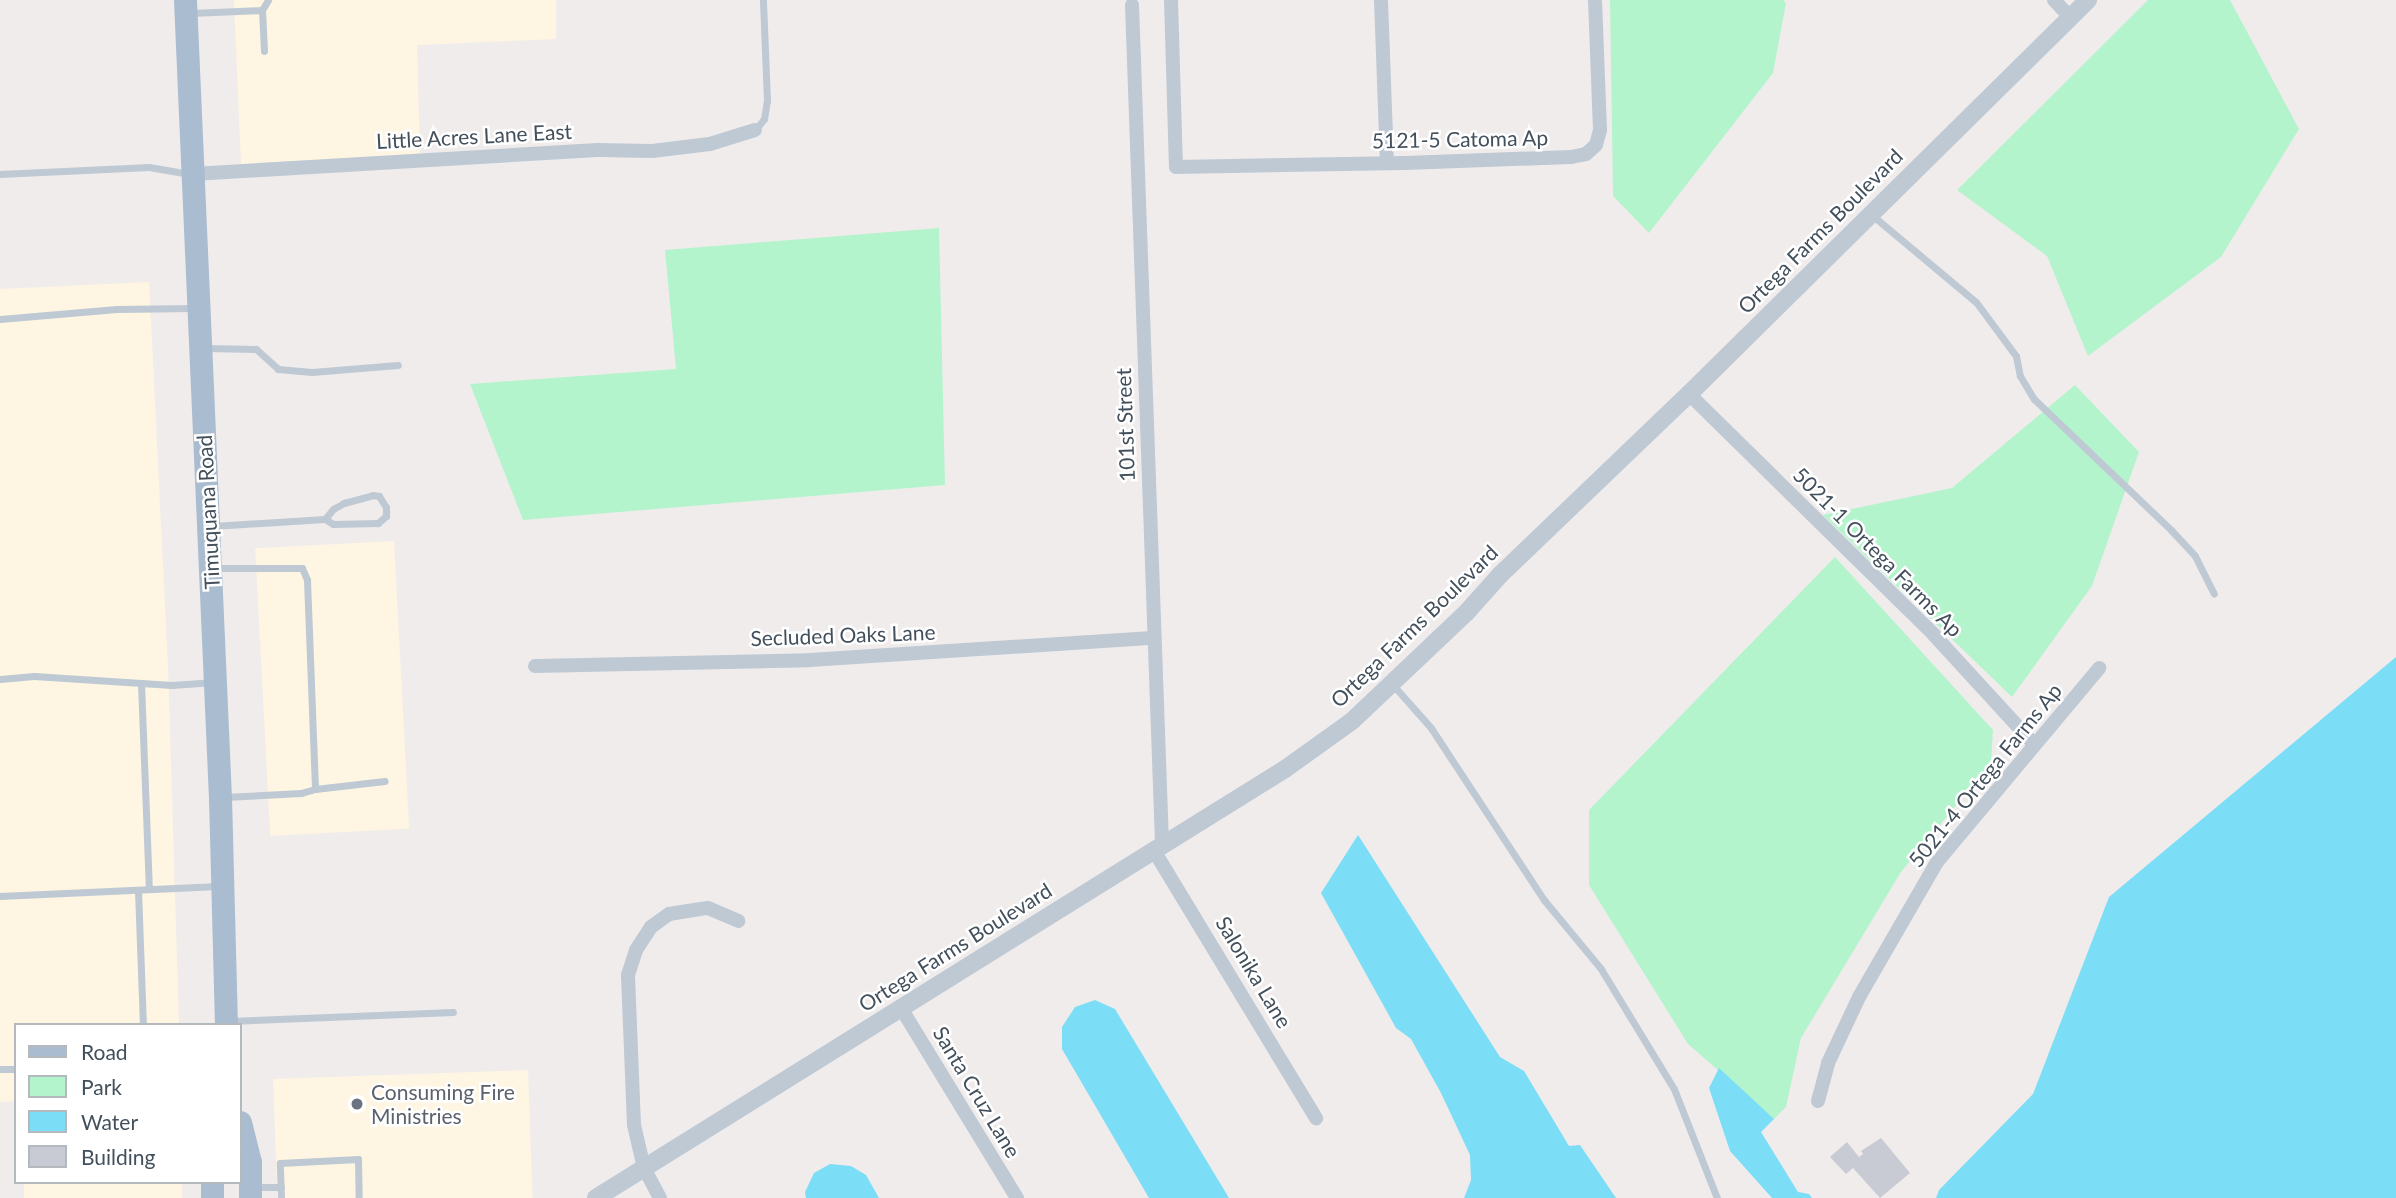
<!DOCTYPE html>
<html>
<head>
<meta charset="utf-8">
<style>
	body { margin:0 }
	#map { position:relative; width:2396px; height:1198px; overflow:hidden; background:#f0ecec; font-family:Lato,sans-serif }
	div>[style] { position:absolute }
	[style*='--x'] { left:calc(var(--x)*1px); top:calc(var(--y)*1px); width:calc(var(--w)*1px); rotate:calc(var(--a)*1deg) }
	.commercial>* { inset:0; background:#fef6e2; transform-origin:0 0 }
	.green>* { inset:0; background:#b4f4cd }
	.water>* { inset:0; background:#7cddf6 }
	.building>* { inset:0; background:#c8cbd3 }
	.service>* { height:7px; margin:-3.5px; padding:0 3.5px; transform-origin:3.5px; border-radius:3.5px; background:#bec9d4 }
	.minor>* { height:14px; margin:-7px; padding:0 7px; transform-origin:7px; border-radius:7px; background:#bec9d4 }
	.tertiary>* { height:18px; margin:-9px; padding:0 9px; transform-origin:9px; border-radius:9px; background:#bec9d4 }
	.primary>* { height:23px; margin:-11.5px; padding:0 11.5px; transform-origin:11.5px; border-radius:11.5px; background:#a9bcd0 }
	.dots>* { width:19px; height:19px; translate:-50% -50%; box-sizing:border-box; border:4px solid #fff; border-radius:50% }
	span { translate:-50% -50%; white-space:nowrap; text-align:center; line-height:1.15; -webkit-text-stroke:5px #fff; paint-order:stroke }
	.street-label { font-size:21px; color:#43505c }
	.worship-label { font-size:21px; color:#5b616d }
	.left { translate:0 -50%; text-align:left }
	.legend { position:absolute; left:14px; top:1023px; width:228px; height:161px; box-sizing:border-box; background:#fff; border:2px solid #b4b9be; margin:0; padding:9px 12px; list-style:none; font-size:21px; color:#43505c }
	.legend li { display:flex; align-items:center; gap:14px; height:35px }
	.legend b { width:35px; border:2px solid #b4b9be }
</style>
</head>
<body>
<div id="map">
	<div class="commercial">
		<i style="clip-path:polygon(234px 0,556px 0,556px 39px,417px 45px,420px 155px,241px 164px)"></i>
		<i style="clip-path:polygon(149px 282px,168px 666px,179px 1025px,16px 1025px,16px 1101px,0 1102px,0 289px)"></i>
		<i style="left:394px;top:541px;width:288px;height:139px;rotate:87deg"></i>
		<i style="left:528px;top:1070px;width:128px;height:255px;rotate:88deg"></i>
		<i style="left:24px;top:1182px;width:158px;height:16px"></i>
	</div>
	<div class="green">
		<i style="clip-path:polygon(1610px 0,1783px 0,1786px 3px,1773px 73px,1649px 233px,1613px 196px)"></i>
		<i style="clip-path:polygon(2148px 0,2230px 0,2299px 129px,2221px 257px,2088px 356px,2047px 256px,1957px 190px)"></i>
		<i style="clip-path:polygon(939px 228px,945px 485px,523px 520px,470px 384px,676px 369px,665px 250px)"></i>
		<i style="clip-path:polygon(2075px 385px,2139px 452px,2092px 586px,2012px 697px,1823px 515px,1952px 488px)"></i>
		<i style="clip-path:polygon(1835px 557px,1993px 730px,1991px 763px,1901px 872px,1801px 1038px,1786px 1107px,1774px 1119px,1688px 1044px,1589px 885px,1589px 810px)"></i>
	</div>
	<div class="water">
		<i style="clip-path:polygon(2396px 657px,2396px 1198px,1936px 1198px,1939px 1190px,2033px 1094px,2109px 897px)"></i>
		<i style="clip-path:polygon(1358px 835px,1500px 1057px,1524px 1071px,1569px 1146px,1580px 1145px,1616px 1198px,1464px 1198px,1471px 1180px,1470px 1155px,1441px 1093px,1411px 1039px,1396px 1028px,1321px 893px)"></i>
		<i style="clip-path:polygon(1095px 1000px,1115px 1009px,1229px 1198px,1149px 1198px,1062px 1049px,1062px 1027px,1075px 1007px)"></i>
		<i style="clip-path:polygon(1719px 1068px,1774px 1119px,1761px 1132px,1798px 1192px,1809px 1194px,1812px 1198px,1772px 1198px,1730px 1151px,1709px 1088px)"></i>
		<i style="clip-path:polygon(830px 1164px,851px 1166px,866px 1175px,879px 1198px,806px 1198px,805px 1192px,814px 1173px)"></i>
	</div>
	<div class="building">
		<i style="clip-path:polygon(1881px 1138px,1910px 1173px,1880px 1198px,1853px 1168px,1846px 1174px,1830px 1157px,1847px 1142px,1859px 1157px,1863px 1154px,1861px 1151px)"></i>
	</div>
	<div class="service">
		<i style="--x:262;--y:10;--w:41;--a:87.2"></i>
		<i style="--x:191;--y:13;--w:71;--a:-2.4"></i>
		<i style="--x:262;--y:10;--w:12;--a:-59"></i>
		<i style="--x:755;--y:130;--w:14;--a:-51"></i>
		<i style="--x:764;--y:119;--w:18;--a:-81"></i>
		<i style="--x:767;--y:101;--w:101;--a:-92.3"></i>
		<i style="--x:0;--y:174;--w:149;--a:-2.7"></i>
		<i style="--x:149;--y:167;--w:41;--a:9.9"></i>
		<i style="--x:1873;--y:216;--w:134;--a:39.9"></i>
		<i style="--x:1976;--y:302;--w:67;--a:53.5"></i>
		<i style="--x:2016;--y:356;--w:20;--a:79"></i>
		<i style="--x:2020;--y:376;--w:27;--a:59"></i>
		<i style="--x:2034;--y:399;--w:190;--a:43.7"></i>
		<i style="--x:2171;--y:530;--w:35;--a:47"></i>
		<i style="--x:2195;--y:556;--w:42;--a:63.4"></i>
		<i style="--x:0;--y:319;--w:117;--a:-4.9"></i>
		<i style="--x:117;--y:309;--w:78;--a:-0.7"></i>
		<i style="--x:205;--y:348;--w:51;--a:1.1"></i>
		<i style="--x:256;--y:349;--w:30;--a:42"></i>
		<i style="--x:278;--y:369;--w:34;--a:5"></i>
		<i style="--x:312;--y:372;--w:86;--a:-4.7"></i>
		<i style="--x:213;--y:526;--w:112;--a:-3.6"></i>
		<i style="--x:325;--y:519;--w:13;--a:-51"></i>
		<i style="--x:333;--y:509;--w:13;--a:-29"></i>
		<i style="--x:344;--y:503;--w:30;--a:-15"></i>
		<i style="--x:373;--y:495;--w:6;--a:9"></i>
		<i style="--x:379;--y:496;--w:13;--a:58"></i>
		<i style="--x:386;--y:507;--w:9;--a:90"></i>
		<i style="--x:386;--y:516;--w:11;--a:139"></i>
		<i style="--x:378;--y:523;--w:45;--a:178.7"></i>
		<i style="--x:333;--y:524;--w:9;--a:-148"></i>
		<i style="--x:212;--y:568;--w:90;--a:0"></i>
		<i style="--x:302;--y:568;--w:13;--a:67"></i>
		<i style="--x:307;--y:580;--w:209;--a:87.8"></i>
		<i style="--x:315;--y:789;--w:15;--a:164"></i>
		<i style="--x:301;--y:793;--w:77;--a:177"></i>
		<i style="--x:0;--y:679;--w:34;--a:-5"></i>
		<i style="--x:34;--y:676;--w:138;--a:3.7"></i>
		<i style="--x:172;--y:685;--w:39;--a:-4"></i>
		<i style="--x:141;--y:683;--w:206;--a:87.8"></i>
		<i style="--x:1393;--y:685;--w:57;--a:48.5"></i>
		<i style="--x:1431;--y:728;--w:206;--a:56.7"></i>
		<i style="--x:1544;--y:900;--w:89;--a:50.4"></i>
		<i style="--x:1601;--y:969;--w:140;--a:58.7"></i>
		<i style="--x:1674;--y:1089;--w:117;--a:68.5"></i>
		<i style="--x:315;--y:789;--w:70;--a:-6.5"></i>
		<i style="--x:138;--y:890;--w:135;--a:87.9"></i>
		<i style="--x:0;--y:896;--w:219;--a:-2.6"></i>
		<i style="--x:230;--y:1021;--w:223;--a:-2.3"></i>
		<i style="--x:0;--y:1069;--w:16;--a:0"></i>
		<i style="--x:254;--y:1187;--w:27;--a:0"></i>
		<i style="--x:281;--y:1198;--w:35;--a:-92"></i>
		<i style="--x:280;--y:1163;--w:78;--a:-2.9"></i>
		<i style="--x:358;--y:1159;--w:39;--a:89"></i>
	</div>
	<div class="minor">
		<i style="--x:1171;--y:0;--w:167;--a:88.3"></i>
		<i style="--x:1176;--y:167;--w:229;--a:-1"></i>
		<i style="--x:1405;--y:163;--w:166;--a:-2.1"></i>
		<i style="--x:1571;--y:157;--w:15;--a:-11"></i>
		<i style="--x:1586;--y:154;--w:13;--a:-42"></i>
		<i style="--x:1596;--y:145;--w:16;--a:-75"></i>
		<i style="--x:1600;--y:130;--w:130;--a:-92.2"></i>
		<i style="--x:1381;--y:0;--w:161;--a:87.9"></i>
		<i style="--x:2054;--y:0;--w:25;--a:47"></i>
		<i style="--x:1132;--y:5;--w:839;--a:87.95"></i>
		<i style="--x:193;--y:174;--w:405;--a:-3.4"></i>
		<i style="--x:597;--y:150;--w:55;--a:1"></i>
		<i style="--x:652;--y:151;--w:58;--a:-6.9"></i>
		<i style="--x:710;--y:144;--w:47;--a:-17.3"></i>
		<i style="--x:1689;--y:394;--w:344;--a:44.5"></i>
		<i style="--x:1934;--y:635;--w:148;--a:47.5"></i>
		<i style="--x:535;--y:666;--w:275;--a:-1.2"></i>
		<i style="--x:810;--y:660;--w:343;--a:-3.7"></i>
		<i style="--x:1153;--y:849;--w:315;--a:58.8"></i>
		<i style="--x:901;--y:1008;--w:223;--a:58.6"></i>
		<i style="--x:1818;--y:1101;--w:39;--a:-75"></i>
		<i style="--x:1828;--y:1063;--w:73;--a:-64.8"></i>
		<i style="--x:1859;--y:997;--w:156;--a:-60"></i>
		<i style="--x:1937;--y:862;--w:253;--a:-50.1"></i>
		<i style="--x:660;--y:1198;--w:34;--a:-118"></i>
		<i style="--x:644;--y:1168;--w:44;--a:-103.1"></i>
		<i style="--x:634;--y:1125;--w:150;--a:-92.3"></i>
		<i style="--x:628;--y:975;--w:26;--a:-72"></i>
		<i style="--x:636;--y:950;--w:27;--a:-57"></i>
		<i style="--x:651;--y:927;--w:22;--a:-36"></i>
		<i style="--x:669;--y:914;--w:39;--a:-9"></i>
		<i style="--x:708;--y:908;--w:33;--a:23"></i>
	</div>
	<div class="tertiary">
		<i style="--x:596;--y:1198;--w:812;--a:-31.91"></i>
		<i style="--x:1285;--y:769;--w:82;--a:-35.6"></i>
		<i style="--x:1352;--y:721;--w:157;--a:-43.5"></i>
		<i style="--x:1466;--y:613;--w:51;--a:-48.2"></i>
		<i style="--x:1500;--y:575;--w:262;--a:-43.8"></i>
		<i style="--x:1689;--y:394;--w:561;--a:-44.64"></i>
	</div>
	<div class="primary">
		<i style="--x:185;--y:0;--w:798;--a:87.49"></i>
		<i style="--x:220;--y:797;--w:228;--a:88.5"></i>
		<i style="--x:240;--y:1122;--w:41;--a:76"></i>
		<i style="--x:250;--y:1162;--w:36;--a:90"></i>
		<i style="--x:212;--y:1198;--w:16;--a:-90"></i>
	</div>
	<div class="dots">
		<i style="left:357px;top:1104px;background:#6b7280"></i>
	</div>
	<div class="street-label">
		<span style="left:474px;top:136px;rotate:-3deg">Little Acres Lane East</span>
		<span style="left:1460px;top:139px;rotate:-1deg">5121-5 Catoma Ap</span>
		<span style="left:1820px;top:231px;rotate:-45deg">Ortega Farms Boulevard</span>
		<span style="left:1125px;top:425px;rotate:-92deg">101st Street</span>
		<span style="left:208px;top:512px;rotate:-93deg">Timuquana Road</span>
		<span style="left:1878px;top:552px;rotate:45deg">5021-1 Ortega Farms Ap</span>
		<span style="left:1414px;top:626px;rotate:-44deg">Ortega Farms Boulevard</span>
		<span style="left:843px;top:635px;rotate:-2deg">Secluded Oaks Lane</span>
		<span style="left:1985px;top:775px;rotate:-51deg">5021-4 Ortega Farms Ap</span>
		<span style="left:955px;top:947px;rotate:-32deg">Ortega Farms Boulevard</span>
		<span style="left:1254px;top:972px;rotate:59deg">Salonika Lane</span>
		<span style="left:977px;top:1092px;rotate:59deg">Santa Cruz Lane</span>
	</div>
	<div class="worship-label">
		<span class="left" style="left:371px;top:1104px">Consuming Fire<br>Ministries</span>
	</div>
	<ul class="legend">
	<li><b style="height:9px;background:#a9bcd0"></b>Road</li>
	<li><b style="height:19px;background:#b4f4cd"></b>Park</li>
	<li><b style="height:19px;background:#7cddf6"></b>Water</li>
	<li><b style="height:19px;background:#c8cbd3"></b>Building</li>
	</ul>
</div>
</body>
</html>
